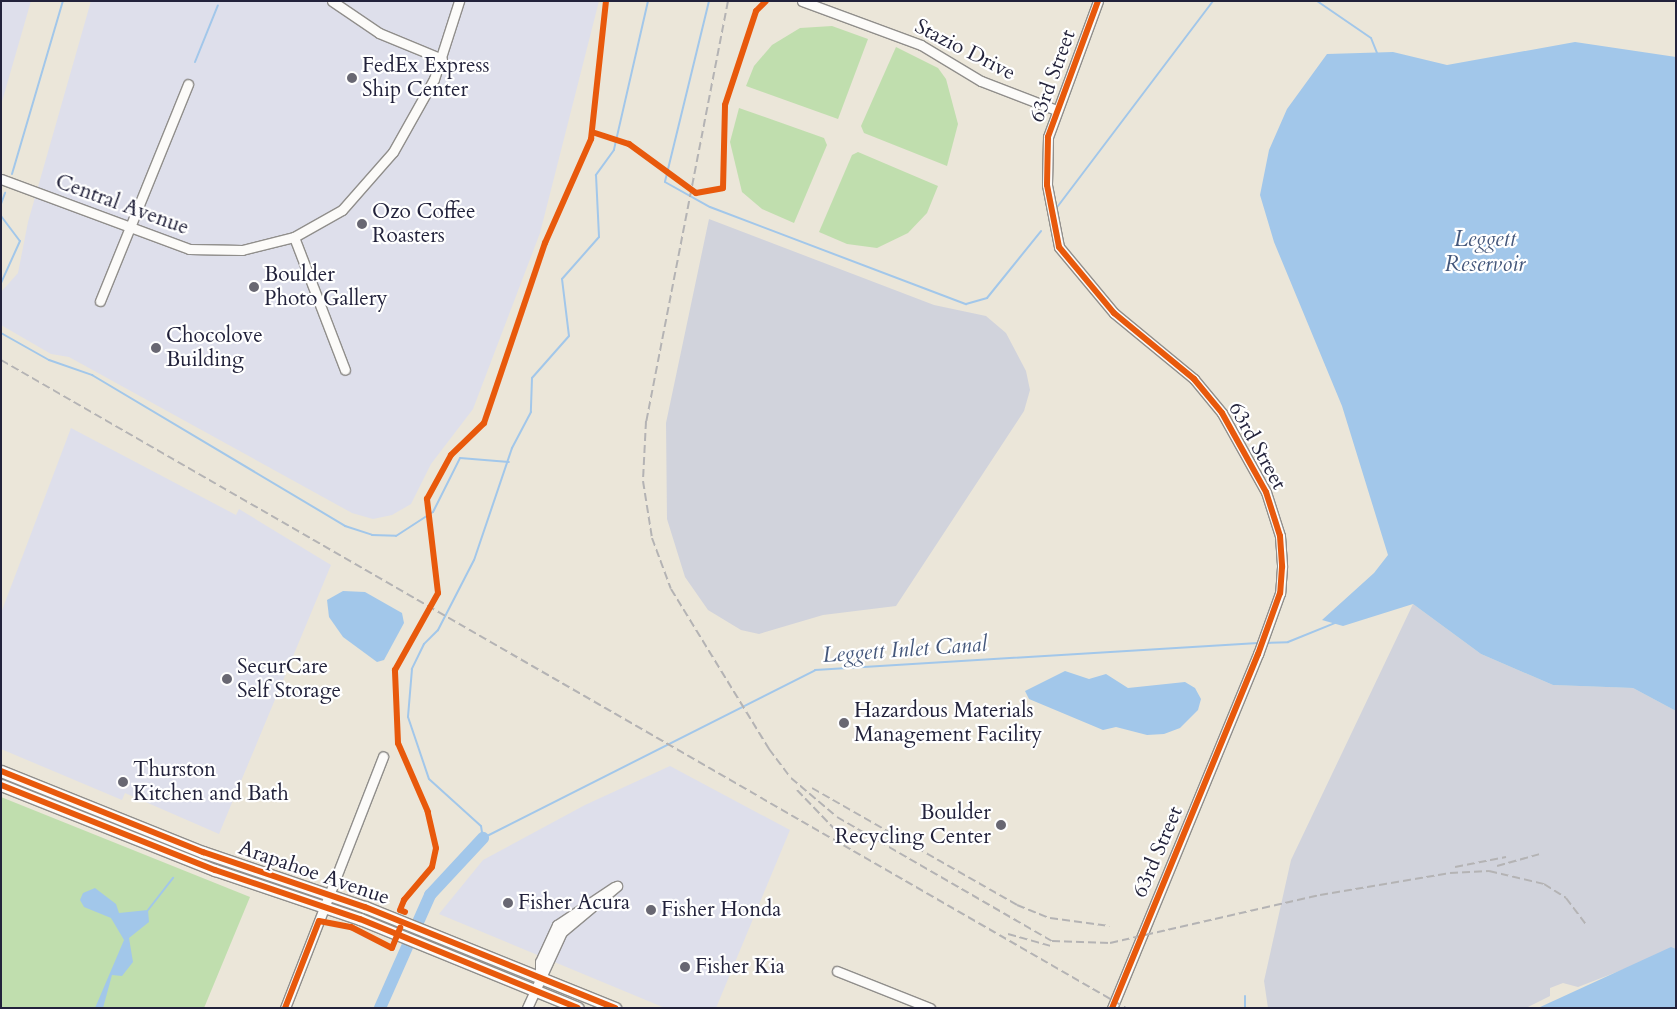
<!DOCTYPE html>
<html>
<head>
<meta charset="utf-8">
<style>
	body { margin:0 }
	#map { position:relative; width:1677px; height:1009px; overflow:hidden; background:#ebe6d9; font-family:Cardo,serif }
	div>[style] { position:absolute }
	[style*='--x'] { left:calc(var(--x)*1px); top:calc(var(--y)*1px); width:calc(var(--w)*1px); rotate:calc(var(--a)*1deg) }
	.built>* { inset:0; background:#dedfeb }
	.industrial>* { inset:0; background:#d1d3dc }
	.green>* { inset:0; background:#c0deae }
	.water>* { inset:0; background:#a2c7ea }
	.stream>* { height:2px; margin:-1px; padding:0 1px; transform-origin:1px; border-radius:1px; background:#a2c7ea }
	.river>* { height:12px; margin:-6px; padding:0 6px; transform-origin:6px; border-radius:6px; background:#a2c7ea }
	.roads { filter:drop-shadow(1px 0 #908e8b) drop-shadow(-1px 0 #908e8b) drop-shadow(0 1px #908e8b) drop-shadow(0 -1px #908e8b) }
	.minor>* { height:9px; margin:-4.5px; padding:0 4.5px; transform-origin:4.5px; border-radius:4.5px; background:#fcfbf9 }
	.major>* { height:11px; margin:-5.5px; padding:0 5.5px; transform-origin:5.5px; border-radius:5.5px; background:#fcfbf9 }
	.rail>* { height:2px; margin-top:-1px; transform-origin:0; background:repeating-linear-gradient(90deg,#b4b3b4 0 8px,transparent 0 12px) }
	.cycleway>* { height:6px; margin:-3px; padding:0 3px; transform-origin:3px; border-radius:3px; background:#e8590c }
	.dots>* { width:14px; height:14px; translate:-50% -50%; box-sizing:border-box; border:2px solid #fff; border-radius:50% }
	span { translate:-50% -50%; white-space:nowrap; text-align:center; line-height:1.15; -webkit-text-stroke:4.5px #fff; paint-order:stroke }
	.street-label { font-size:21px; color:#22223b }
	.poi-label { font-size:21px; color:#22223b }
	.left { translate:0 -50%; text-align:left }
	.right { translate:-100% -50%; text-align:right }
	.water-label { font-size:22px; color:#44577b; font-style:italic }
	.frame { position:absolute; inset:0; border:2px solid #22223b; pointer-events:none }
</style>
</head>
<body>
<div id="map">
	<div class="built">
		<i style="clip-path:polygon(1px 1px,31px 1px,1px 105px)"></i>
		<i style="clip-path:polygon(91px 1px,599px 1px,540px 233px,473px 409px,431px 464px,411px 504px,392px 515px,373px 519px,352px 513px,69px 357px,51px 354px,1px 325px,1px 292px,18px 273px,28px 222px)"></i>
		<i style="clip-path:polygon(71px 428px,236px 515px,239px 509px,331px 565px,219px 834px,125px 793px,122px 800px,1px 749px,1px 613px)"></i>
		<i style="clip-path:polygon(670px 766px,790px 830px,716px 1008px,665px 1008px,439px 914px,483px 860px,585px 805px)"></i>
	</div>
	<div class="industrial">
		<i style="clip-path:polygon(709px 219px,934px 305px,986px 316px,1006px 333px,1026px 371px,1030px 390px,1024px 411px,896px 606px,823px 615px,759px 634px,741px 630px,708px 610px,685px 577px,667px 519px,666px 423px)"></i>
		<i style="clip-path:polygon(1413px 604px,1481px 654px,1553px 685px,1633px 688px,1676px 711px,1676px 949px,1578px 987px,1563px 983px,1550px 988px,1550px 996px,1526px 1008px,1268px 1008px,1264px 981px,1291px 860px)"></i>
	</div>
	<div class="green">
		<i style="clip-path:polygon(832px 26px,868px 39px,838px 119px,746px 86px,754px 66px,772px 45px,800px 28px)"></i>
		<i style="clip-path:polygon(896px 47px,938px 68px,946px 79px,958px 124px,947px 166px,864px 133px,861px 126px)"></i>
		<i style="clip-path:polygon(739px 108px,824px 138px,827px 145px,794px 223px,762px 209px,742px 192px,730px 142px)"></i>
		<i style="clip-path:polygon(858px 152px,938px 186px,927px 213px,908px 233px,877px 248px,847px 244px,819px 232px,852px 155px)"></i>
		<i style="clip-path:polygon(1px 797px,250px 897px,204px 1008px,1px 1008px)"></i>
	</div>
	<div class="water">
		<i style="clip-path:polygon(1575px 42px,1676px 57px,1676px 711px,1633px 688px,1553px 685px,1481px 654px,1413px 604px,1343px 626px,1322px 620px,1374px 573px,1388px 555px,1342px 406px,1274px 242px,1260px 195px,1269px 150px,1287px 109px,1327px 54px,1393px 52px,1447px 65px)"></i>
		<i style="clip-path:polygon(343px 591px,365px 592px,402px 613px,404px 623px,384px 660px,377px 662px,343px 637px,329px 617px,327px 600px)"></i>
		<i style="clip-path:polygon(1065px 671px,1089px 679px,1106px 674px,1128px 688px,1185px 682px,1195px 688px,1201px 699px,1198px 710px,1180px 728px,1164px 734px,1147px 735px,1116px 727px,1103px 730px,1029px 699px,1025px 691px)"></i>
		<i style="clip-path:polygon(95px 888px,116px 904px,119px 913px,148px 910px,149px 922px,129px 938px,133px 962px,122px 976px,112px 975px,103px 1008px,95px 1008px,124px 940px,111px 918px,84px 907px,80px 900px,83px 893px)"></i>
		<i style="clip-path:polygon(1671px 947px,1676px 949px,1676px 1008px,1538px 1008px)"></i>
	</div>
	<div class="stream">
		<i style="--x:648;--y:1;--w:153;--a:102.9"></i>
		<i style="--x:614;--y:150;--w:31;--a:126"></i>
		<i style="--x:596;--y:175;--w:62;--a:87.2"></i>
		<i style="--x:599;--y:237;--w:56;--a:131.4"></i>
		<i style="--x:562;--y:279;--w:57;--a:83"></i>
		<i style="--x:569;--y:336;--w:56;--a:131.4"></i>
		<i style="--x:532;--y:378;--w:34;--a:92"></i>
		<i style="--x:531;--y:412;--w:41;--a:117.8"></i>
		<i style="--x:512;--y:448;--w:118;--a:108.7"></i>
		<i style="--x:474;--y:560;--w:79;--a:117.2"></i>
		<i style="--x:438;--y:630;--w:20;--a:135"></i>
		<i style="--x:424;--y:644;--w:28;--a:116"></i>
		<i style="--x:412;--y:669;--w:48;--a:94.8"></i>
		<i style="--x:408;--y:717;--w:65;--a:71.3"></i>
		<i style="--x:429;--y:779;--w:70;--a:42.1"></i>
		<i style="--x:481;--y:826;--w:12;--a:81"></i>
		<i style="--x:483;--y:838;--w:372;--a:-26.8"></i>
		<i style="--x:815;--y:670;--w:444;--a:-3.5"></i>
		<i style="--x:709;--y:1;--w:186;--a:103.7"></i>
		<i style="--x:665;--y:182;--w:51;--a:29.1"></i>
		<i style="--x:710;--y:207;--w:274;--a:20.8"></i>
		<i style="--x:966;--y:304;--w:22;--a:-16"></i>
		<i style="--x:987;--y:298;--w:86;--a:-51.1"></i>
		<i style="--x:1317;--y:1;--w:65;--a:34.4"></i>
		<i style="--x:1371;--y:38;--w:16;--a:68"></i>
		<i style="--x:195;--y:62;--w:61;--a:-68"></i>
		<i style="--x:12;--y:174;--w:180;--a:-73.6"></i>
		<i style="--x:1;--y:204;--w:12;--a:-70"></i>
		<i style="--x:1058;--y:206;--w:257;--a:-52.9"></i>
		<i style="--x:1;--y:216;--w:31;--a:53"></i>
		<i style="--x:20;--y:241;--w:46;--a:114.3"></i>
		<i style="--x:1;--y:333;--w:55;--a:29.4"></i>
		<i style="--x:49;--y:360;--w:46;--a:19.2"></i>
		<i style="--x:92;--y:375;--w:295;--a:30.8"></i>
		<i style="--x:345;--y:526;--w:28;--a:18"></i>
		<i style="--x:372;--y:535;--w:24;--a:2"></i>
		<i style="--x:396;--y:536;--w:44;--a:-33"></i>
		<i style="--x:433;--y:512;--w:60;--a:-63.4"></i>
		<i style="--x:460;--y:458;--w:49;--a:4.7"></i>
		<i style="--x:1265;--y:643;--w:23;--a:-2"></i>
		<i style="--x:1288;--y:642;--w:51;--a:-22"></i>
		<i style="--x:148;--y:910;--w:41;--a:-52"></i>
		<i style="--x:1245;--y:1008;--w:12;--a:-90"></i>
	</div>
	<div class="river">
		<i style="--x:380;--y:1008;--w:124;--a:-66.1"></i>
		<i style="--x:430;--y:895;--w:78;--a:-47.1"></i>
	</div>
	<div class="roads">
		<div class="minor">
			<i style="--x:332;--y:1;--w:57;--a:34.2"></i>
			<i style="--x:379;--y:33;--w:68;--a:22.4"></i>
			<i style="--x:802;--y:1;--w:127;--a:20.3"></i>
			<i style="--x:921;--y:45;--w:70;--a:31"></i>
			<i style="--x:981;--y:81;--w:80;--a:21.1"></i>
			<i style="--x:1098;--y:1;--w:145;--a:110.2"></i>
			<i style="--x:1048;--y:137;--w:48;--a:91.2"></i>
			<i style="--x:1047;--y:185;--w:63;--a:79"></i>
			<i style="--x:1059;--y:247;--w:86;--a:50.2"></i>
			<i style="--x:1114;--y:313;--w:104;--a:39.5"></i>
			<i style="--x:1194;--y:379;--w:44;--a:50.5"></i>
			<i style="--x:1222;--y:413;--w:90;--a:60.9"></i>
			<i style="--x:1266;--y:492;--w:46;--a:72.3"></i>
			<i style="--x:1280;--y:536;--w:31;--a:86"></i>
			<i style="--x:1282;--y:567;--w:26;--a:94"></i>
			<i style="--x:1280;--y:593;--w:65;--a:109.8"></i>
			<i style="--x:1258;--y:654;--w:383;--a:112.4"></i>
			<i style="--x:1;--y:179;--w:201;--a:20.4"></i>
			<i style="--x:189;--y:249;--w:53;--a:1.1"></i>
			<i style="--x:242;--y:250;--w:54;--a:-14"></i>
			<i style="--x:294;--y:237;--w:55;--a:-29.4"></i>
			<i style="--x:342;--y:210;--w:77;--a:-48.7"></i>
			<i style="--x:393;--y:152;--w:84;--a:-60.7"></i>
			<i style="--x:434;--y:79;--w:82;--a:-72.2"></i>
			<i style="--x:294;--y:237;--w:142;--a:69"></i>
			<i style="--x:100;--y:301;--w:234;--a:-67.9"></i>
			<i style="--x:837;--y:971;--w:100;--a:21.7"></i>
			<i style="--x:540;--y:977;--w:15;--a:-90"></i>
			<i style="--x:540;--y:962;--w:41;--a:-65.3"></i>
			<i style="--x:557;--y:925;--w:69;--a:-33.7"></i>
			<i style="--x:285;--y:1008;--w:270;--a:-68.7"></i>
			<i style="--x:527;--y:1008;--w:84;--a:-65.3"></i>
			<i style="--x:562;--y:932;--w:72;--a:-39.9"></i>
		</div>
		<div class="major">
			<i style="--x:1;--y:771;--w:218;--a:21.9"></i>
			<i style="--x:203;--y:852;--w:171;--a:18.8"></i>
			<i style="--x:365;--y:907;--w:270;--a:22"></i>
			<i style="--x:1;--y:785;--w:230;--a:21.7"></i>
			<i style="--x:215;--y:870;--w:153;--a:18.7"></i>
			<i style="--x:360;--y:919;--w:235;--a:22.2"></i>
		</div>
	</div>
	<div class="rail">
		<i style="--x:728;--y:1;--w:428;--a:101"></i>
		<i style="--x:646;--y:421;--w:60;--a:92.9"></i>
		<i style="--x:643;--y:481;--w:58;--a:81"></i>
		<i style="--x:652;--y:538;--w:54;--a:69.6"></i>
		<i style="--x:671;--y:589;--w:188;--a:58.5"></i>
		<i style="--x:769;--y:749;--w:36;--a:53"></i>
		<i style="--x:791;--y:778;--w:60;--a:40.3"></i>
		<i style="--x:837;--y:817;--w:248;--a:30"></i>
		<i style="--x:1052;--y:941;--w:58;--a:2"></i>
		<i style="--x:1110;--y:943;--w:215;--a:-12.9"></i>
		<i style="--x:1320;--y:895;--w:132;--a:-9.6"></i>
		<i style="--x:1450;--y:873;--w:39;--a:-3"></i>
		<i style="--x:1489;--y:871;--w:57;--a:13.3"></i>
		<i style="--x:1544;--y:884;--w:26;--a:32"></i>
		<i style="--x:1566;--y:898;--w:35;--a:53"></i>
		<i style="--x:1;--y:360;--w:1298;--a:29.94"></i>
		<i style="--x:812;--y:788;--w:236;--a:29.7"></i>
		<i style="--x:1017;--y:905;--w:35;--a:22"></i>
		<i style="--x:1050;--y:918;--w:60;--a:7.7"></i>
		<i style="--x:797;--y:790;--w:69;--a:46.2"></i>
		<i style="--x:1497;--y:866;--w:45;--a:-15.6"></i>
		<i style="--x:1455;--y:867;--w:52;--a:-11.1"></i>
		<i style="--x:1008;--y:934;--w:45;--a:15.6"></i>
	</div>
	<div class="cycleway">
		<i style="--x:1098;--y:1;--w:145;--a:110.2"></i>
		<i style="--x:1048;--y:137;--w:48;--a:91.2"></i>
		<i style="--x:1047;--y:185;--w:63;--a:79"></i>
		<i style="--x:1059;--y:247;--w:86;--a:50.2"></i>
		<i style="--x:1114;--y:313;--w:104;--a:39.5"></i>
		<i style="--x:1194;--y:379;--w:44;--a:50.5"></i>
		<i style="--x:1222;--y:413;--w:90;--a:60.9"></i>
		<i style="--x:1266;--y:492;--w:46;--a:72.3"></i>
		<i style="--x:1280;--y:536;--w:31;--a:86"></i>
		<i style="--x:1282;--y:567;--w:26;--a:94"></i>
		<i style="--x:1280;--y:593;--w:65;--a:109.8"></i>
		<i style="--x:1258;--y:654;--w:383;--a:112.4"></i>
		<i style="--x:592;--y:132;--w:39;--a:18"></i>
		<i style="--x:629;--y:144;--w:83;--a:36.2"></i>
		<i style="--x:696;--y:193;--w:27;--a:-10"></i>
		<i style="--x:723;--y:188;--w:83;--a:-88.6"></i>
		<i style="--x:725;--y:105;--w:99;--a:-71.7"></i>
		<i style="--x:756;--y:11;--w:14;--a:-45"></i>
		<i style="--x:1;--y:771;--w:218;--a:21.9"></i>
		<i style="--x:203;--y:852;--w:171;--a:18.8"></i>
		<i style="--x:365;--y:907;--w:270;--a:22"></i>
		<i style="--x:1;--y:785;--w:230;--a:21.7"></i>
		<i style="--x:215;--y:870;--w:153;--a:18.7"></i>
		<i style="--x:360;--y:919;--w:235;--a:22.2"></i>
		<i style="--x:405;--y:912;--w:5;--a:-158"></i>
		<i style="--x:400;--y:910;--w:11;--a:-68"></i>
		<i style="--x:404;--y:900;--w:43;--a:-49.7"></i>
		<i style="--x:432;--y:867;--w:19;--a:-78"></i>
		<i style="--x:436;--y:848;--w:37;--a:-103"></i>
		<i style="--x:428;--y:812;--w:75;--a:-113.5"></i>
		<i style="--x:398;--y:743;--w:73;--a:-92.4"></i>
		<i style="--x:395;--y:670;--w:88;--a:-60.8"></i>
		<i style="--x:438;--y:593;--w:95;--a:-96.7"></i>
		<i style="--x:427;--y:499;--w:50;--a:-61.4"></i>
		<i style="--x:451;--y:455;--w:46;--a:-44.1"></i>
		<i style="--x:484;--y:423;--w:190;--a:-71.3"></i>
		<i style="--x:545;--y:243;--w:114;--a:-66.1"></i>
		<i style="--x:591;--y:139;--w:139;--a:-83.8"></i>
		<i style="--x:285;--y:1008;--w:93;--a:-68.7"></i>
		<i style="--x:319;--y:921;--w:33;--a:11"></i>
		<i style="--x:351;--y:927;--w:46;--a:27.1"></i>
		<i style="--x:392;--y:948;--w:22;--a:-68"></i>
	</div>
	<div class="dots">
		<i style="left:352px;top:78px;background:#686772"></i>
		<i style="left:362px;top:224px;background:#686772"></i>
		<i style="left:254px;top:287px;background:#686772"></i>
		<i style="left:156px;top:348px;background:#686772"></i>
		<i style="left:227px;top:679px;background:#686772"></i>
		<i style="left:844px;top:723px;background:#686772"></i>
		<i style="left:123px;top:782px;background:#686772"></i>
		<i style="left:1001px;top:825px;background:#686772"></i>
		<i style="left:508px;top:903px;background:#686772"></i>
		<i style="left:651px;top:910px;background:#686772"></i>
		<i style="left:685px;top:967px;background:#686772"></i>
	</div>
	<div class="street-label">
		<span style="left:965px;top:50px;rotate:27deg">Stazio Drive</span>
		<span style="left:1053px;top:76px;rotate:-70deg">63rd Street</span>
		<span style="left:122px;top:205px;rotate:20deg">Central Avenue</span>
		<span style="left:1257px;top:446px;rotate:61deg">63rd Street</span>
		<span style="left:1158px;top:852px;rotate:-67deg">63rd Street</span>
		<span style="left:314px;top:873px;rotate:19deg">Arapahoe Avenue</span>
	</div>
	<div class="poi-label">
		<span class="left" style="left:362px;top:78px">FedEx Express<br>Ship Center</span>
		<span class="left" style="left:372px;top:224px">Ozo Coffee<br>Roasters</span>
		<span class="left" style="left:264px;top:287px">Boulder<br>Photo Gallery</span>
		<span class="left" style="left:166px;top:348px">Chocolove<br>Building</span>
		<span class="left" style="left:237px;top:679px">SecurCare<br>Self Storage</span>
		<span class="left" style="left:854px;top:723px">Hazardous Materials<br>Management Facility</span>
		<span class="left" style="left:133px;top:782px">Thurston<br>Kitchen and Bath</span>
		<span class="right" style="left:991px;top:825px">Boulder<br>Recycling Center</span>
		<span class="left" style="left:518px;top:903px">Fisher Acura</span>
		<span class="left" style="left:661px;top:910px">Fisher Honda</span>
		<span class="left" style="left:695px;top:967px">Fisher Kia</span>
	</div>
	<div class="water-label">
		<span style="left:1485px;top:252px">Leggett<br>Reservoir</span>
		<span style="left:905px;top:650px;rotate:-4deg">Leggett Inlet Canal</span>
	</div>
	<div class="frame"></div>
</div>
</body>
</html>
